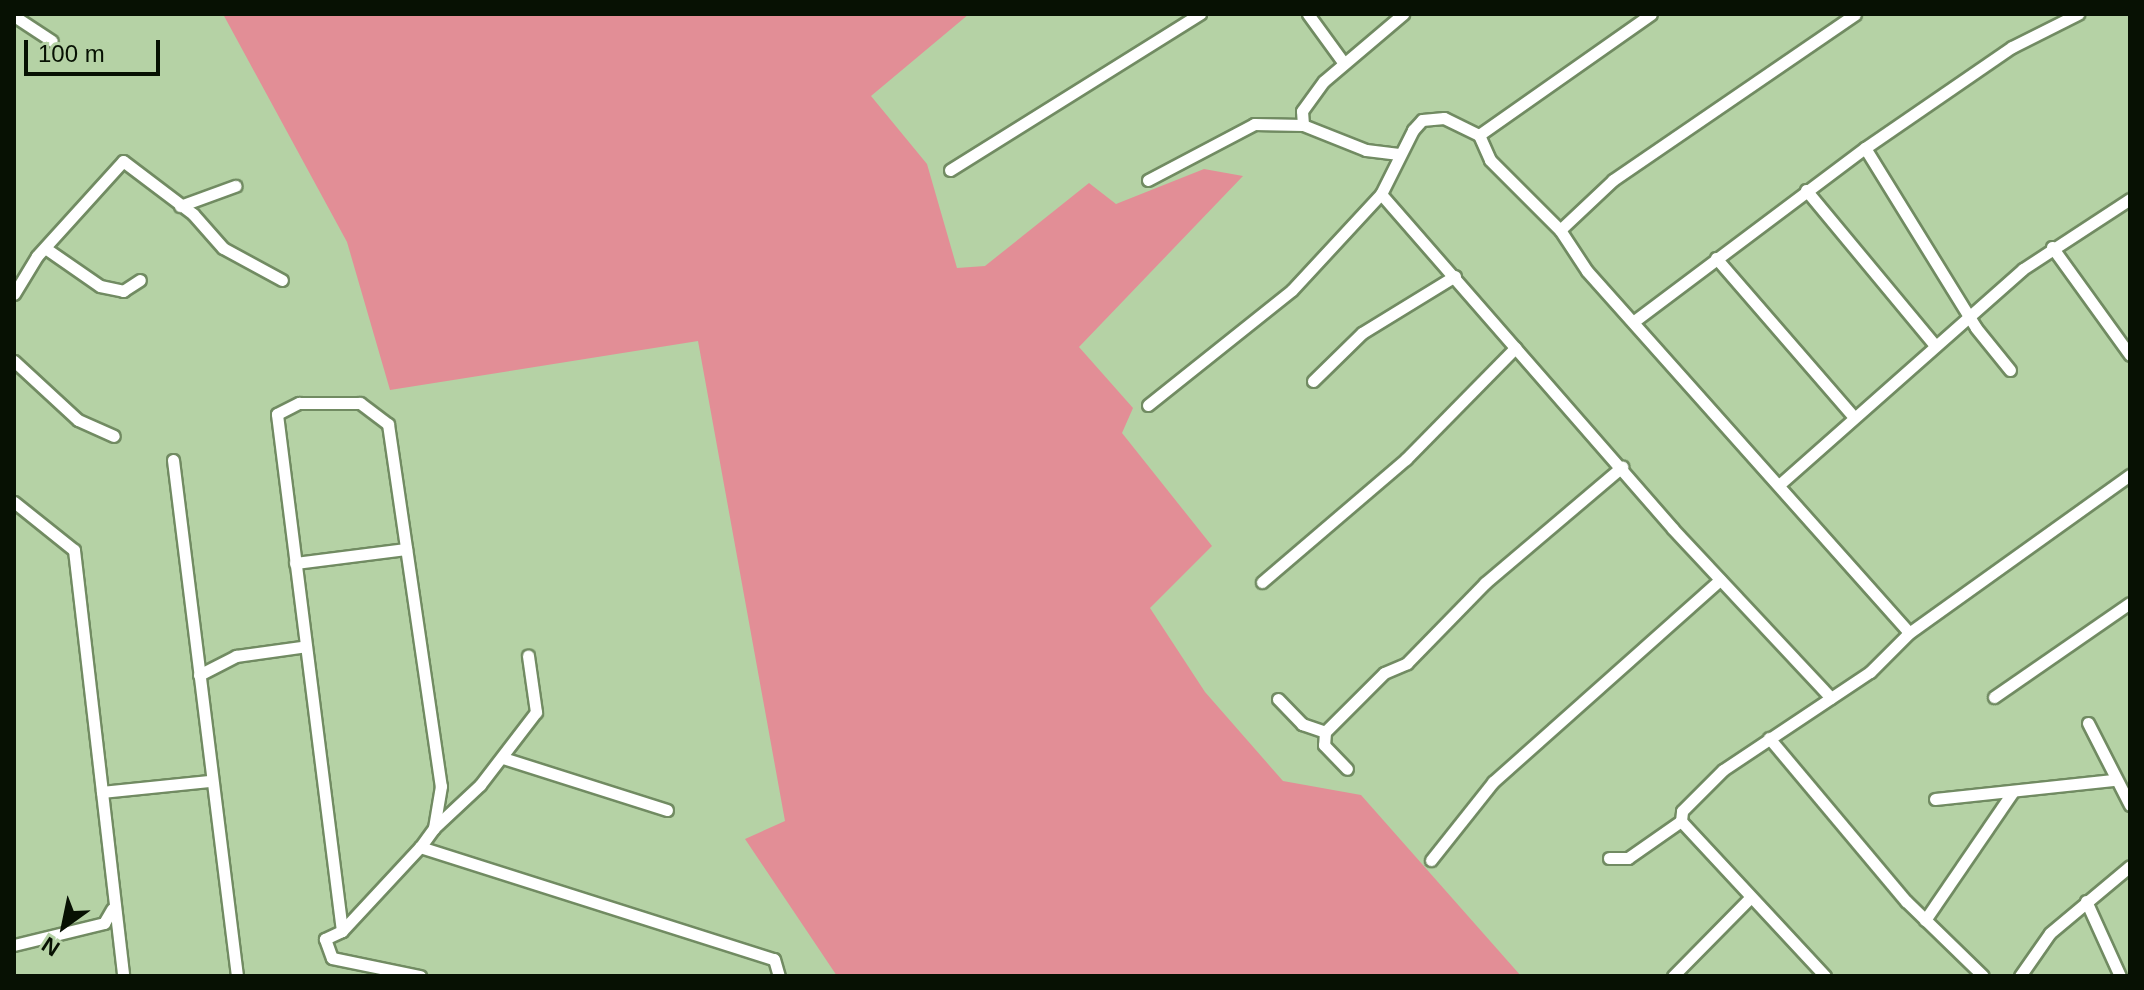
<!DOCTYPE html>
<html>
<head>
<meta charset="utf-8">
<style>
	body { margin:0 }
	#map { position:relative; width:2144px; height:990px; overflow:hidden; background:#b5d2a5; font-family:Helvetica,sans-serif }
	div>[style] { position:absolute }
	[style*='--x'] { left:calc(var(--x)*1px); top:calc(var(--y)*1px); width:calc(var(--w)*1px); rotate:calc(var(--a)*1deg) }
	.green>* { inset:0; background:#e28e96 }
	.roads { filter:drop-shadow(2px 0 #718b62) drop-shadow(-2px 0 #718b62) drop-shadow(0 2px #718b62) drop-shadow(0 -2px #718b62) }
	.minor>* { height:11px; margin:-5.5px; padding:0 5.5px; transform-origin:5.5px; border-radius:5.5px; background:#fff }
	span { translate:-50% -50%; white-space:nowrap; text-align:center; line-height:1.15; -webkit-text-stroke:7px #b5d2a5; paint-order:stroke }
	.frame { position:absolute; inset:0; border:16px solid #071103; pointer-events:none }
	.north { position:absolute; left:24px; top:886px; width:80px; height:80px; -webkit-text-stroke:6px #b5d2a5; paint-order:stroke; rotate:213deg; font-size:22px; font-weight:700; line-height:32px; text-align:center; color:#071103 }
	.north::after { content:''; display:block; margin:auto; width:28px; height:36px; background:#071103; clip-path:polygon(50% 0,100% 100%,50% 72%,0 100%) }
	.scale { position:absolute; left:24px; top:40px; width:136px; height:36px; box-sizing:border-box; border:4px solid #071103; border-top:0; padding-left:10px; font-size:24px; line-height:28px; white-space:nowrap; color:#071103; -webkit-text-stroke:6px #b5d2a5; paint-order:stroke }
</style>
</head>
<body>
<div id="map">
	<div class="green">
		<i style="clip-path:polygon(223px 14px,969px 14px,871px 96px,927px 164px,957px 268px,985px 266px,1089px 183px,1116px 204px,1204px 169px,1243px 176px,1079px 347px,1133px 408px,1122px 433px,1212px 546px,1150px 608px,1205px 692px,1283px 781px,1361px 795px,1521px 976px,837px 976px,745px 839px,785px 821px,698px 341px,390px 390px,347px 242px)"></i>
	</div>
	<div class="roads">
		<div class="minor">
			<i style="--x:1308;--y:14;--w:59;--a:53.9"></i>
			<i style="--x:14;--y:16;--w:45;--a:33.3"></i>
			<i style="--x:1303;--y:125;--w:14;--a:-94"></i>
			<i style="--x:1302;--y:111;--w:37;--a:-54"></i>
			<i style="--x:1324;--y:81;--w:104;--a:-40.3"></i>
			<i style="--x:1479;--y:135;--w:210;--a:-35.1"></i>
			<i style="--x:1865;--y:148;--w:211;--a:58.3"></i>
			<i style="--x:1976;--y:328;--w:54;--a:51"></i>
			<i style="--x:950;--y:170;--w:295;--a:-32"></i>
			<i style="--x:1148;--y:180;--w:120;--a:-27.8"></i>
			<i style="--x:1254;--y:124;--w:49;--a:1.2"></i>
			<i style="--x:1303;--y:125;--w:68;--a:21.6"></i>
			<i style="--x:1366;--y:150;--w:33;--a:7"></i>
			<i style="--x:1806;--y:190;--w:200;--a:50.3"></i>
			<i style="--x:1381;--y:194;--w:444;--a:48.9"></i>
			<i style="--x:1673;--y:529;--w:231;--a:46.9"></i>
			<i style="--x:180;--y:206;--w:59;--a:-20"></i>
			<i style="--x:1560;--y:230;--w:73;--a:-43.3"></i>
			<i style="--x:1613;--y:180;--w:293;--a:-34.4"></i>
			<i style="--x:2052;--y:247;--w:133;--a:54.2"></i>
			<i style="--x:48;--y:250;--w:63;--a:34.7"></i>
			<i style="--x:100;--y:286;--w:24;--a:12"></i>
			<i style="--x:123;--y:291;--w:20;--a:-33"></i>
			<i style="--x:1716;--y:258;--w:206;--a:49.1"></i>
			<i style="--x:14;--y:294;--w:44;--a:-58.8"></i>
			<i style="--x:37;--y:256;--w:128;--a:-47.8"></i>
			<i style="--x:123;--y:161;--w:88;--a:37.1"></i>
			<i style="--x:193;--y:214;--w:45;--a:48.6"></i>
			<i style="--x:223;--y:248;--w:67;--a:28.5"></i>
			<i style="--x:1637;--y:319;--w:285;--a:-36.9"></i>
			<i style="--x:1865;--y:148;--w:178;--a:-34.5"></i>
			<i style="--x:2012;--y:47;--w:74;--a:-26.6"></i>
			<i style="--x:14;--y:361;--w:87;--a:42.7"></i>
			<i style="--x:78;--y:420;--w:39;--a:24"></i>
			<i style="--x:1313;--y:381;--w:69;--a:-44.4"></i>
			<i style="--x:1362;--y:333;--w:109;--a:-31.5"></i>
			<i style="--x:1148;--y:405;--w:184;--a:-38.6"></i>
			<i style="--x:1292;--y:290;--w:131;--a:-47.2"></i>
			<i style="--x:1381;--y:194;--w:72;--a:-63.4"></i>
			<i style="--x:1413;--y:130;--w:13;--a:-48"></i>
			<i style="--x:1422;--y:120;--w:22;--a:-5"></i>
			<i style="--x:1444;--y:118;--w:39;--a:26"></i>
			<i style="--x:1479;--y:135;--w:27;--a:66"></i>
			<i style="--x:1490;--y:160;--w:99;--a:45"></i>
			<i style="--x:1560;--y:230;--w:49;--a:56.6"></i>
			<i style="--x:1587;--y:271;--w:484;--a:48.3"></i>
			<i style="--x:173;--y:460;--w:520;--a:82.93"></i>
			<i style="--x:1780;--y:484;--w:324;--a:-41.5"></i>
			<i style="--x:2023;--y:269;--w:128;--a:-33.2"></i>
			<i style="--x:14;--y:502;--w:77;--a:38.7"></i>
			<i style="--x:74;--y:550;--w:429;--a:83.4"></i>
			<i style="--x:295;--y:563;--w:112;--a:-7.2"></i>
			<i style="--x:1262;--y:582;--w:189;--a:-40.5"></i>
			<i style="--x:1406;--y:459;--w:156;--a:-45.5"></i>
			<i style="--x:199;--y:675;--w:42;--a:-27.2"></i>
			<i style="--x:236;--y:656;--w:66;--a:-7.9"></i>
			<i style="--x:1994;--y:697;--w:165;--a:-34.7"></i>
			<i style="--x:1278;--y:699;--w:35;--a:46"></i>
			<i style="--x:1302;--y:724;--w:24;--a:19"></i>
			<i style="--x:1325;--y:732;--w:83;--a:-45"></i>
			<i style="--x:1384;--y:673;--w:25;--a:-23"></i>
			<i style="--x:1407;--y:663;--w:112;--a:-45.7"></i>
			<i style="--x:1485;--y:583;--w:180;--a:-40.3"></i>
			<i style="--x:2088;--y:723;--w:92;--a:62.9"></i>
			<i style="--x:1325;--y:732;--w:13;--a:94"></i>
			<i style="--x:1324;--y:745;--w:33;--a:46"></i>
			<i style="--x:1769;--y:738;--w:213;--a:50"></i>
			<i style="--x:1906;--y:901;--w:107;--a:44.2"></i>
			<i style="--x:503;--y:758;--w:172;--a:17.6"></i>
			<i style="--x:102;--y:792;--w:107;--a:-5.9"></i>
			<i style="--x:1935;--y:799;--w:179;--a:-6.1"></i>
			<i style="--x:434;--y:828;--w:63;--a:-43.1"></i>
			<i style="--x:480;--y:785;--w:92;--a:-52.5"></i>
			<i style="--x:536;--y:712;--w:57;--a:-98.1"></i>
			<i style="--x:420;--y:847;--w:371;--a:17.6"></i>
			<i style="--x:774;--y:959;--w:18;--a:74"></i>
			<i style="--x:1609;--y:858;--w:19;--a:0"></i>
			<i style="--x:1628;--y:858;--w:65;--a:-34.9"></i>
			<i style="--x:1431;--y:860;--w:100;--a:-51.5"></i>
			<i style="--x:1493;--y:782;--w:304;--a:-41.7"></i>
			<i style="--x:2086;--y:901;--w:82;--a:65.6"></i>
			<i style="--x:1925;--y:920;--w:154;--a:-55.6"></i>
			<i style="--x:342;--y:931;--w:521;--a:-97.17"></i>
			<i style="--x:277;--y:414;--w:25;--a:-27"></i>
			<i style="--x:299;--y:403;--w:61;--a:0"></i>
			<i style="--x:360;--y:403;--w:35;--a:37"></i>
			<i style="--x:388;--y:424;--w:366;--a:81.7"></i>
			<i style="--x:441;--y:786;--w:43;--a:99.5"></i>
			<i style="--x:434;--y:828;--w:24;--a:126"></i>
			<i style="--x:420;--y:847;--w:115;--a:132.9"></i>
			<i style="--x:342;--y:931;--w:19;--a:155"></i>
			<i style="--x:325;--y:939;--w:20;--a:70"></i>
			<i style="--x:332;--y:958;--w:90;--a:11.6"></i>
			<i style="--x:14;--y:945;--w:93;--a:-13.7"></i>
			<i style="--x:104;--y:923;--w:16;--a:-60"></i>
			<i style="--x:1673;--y:976;--w:110;--a:-45.4"></i>
			<i style="--x:1825;--y:976;--w:212;--a:-132.9"></i>
			<i style="--x:1681;--y:821;--w:10;--a:-84"></i>
			<i style="--x:1682;--y:811;--w:58;--a:-45"></i>
			<i style="--x:1723;--y:770;--w:177;--a:-33.7"></i>
			<i style="--x:1870;--y:672;--w:55;--a:-45"></i>
			<i style="--x:1909;--y:633;--w:272;--a:-35.6"></i>
			<i style="--x:2020;--y:976;--w:52;--a:-55.1"></i>
			<i style="--x:2050;--y:933;--w:104;--a:-39.9"></i>
		</div>
	</div>
	<div class="frame"></div>
	<div class="north">N</div>
	<div class="scale">100 m</div>
</div>
</body>
</html>
